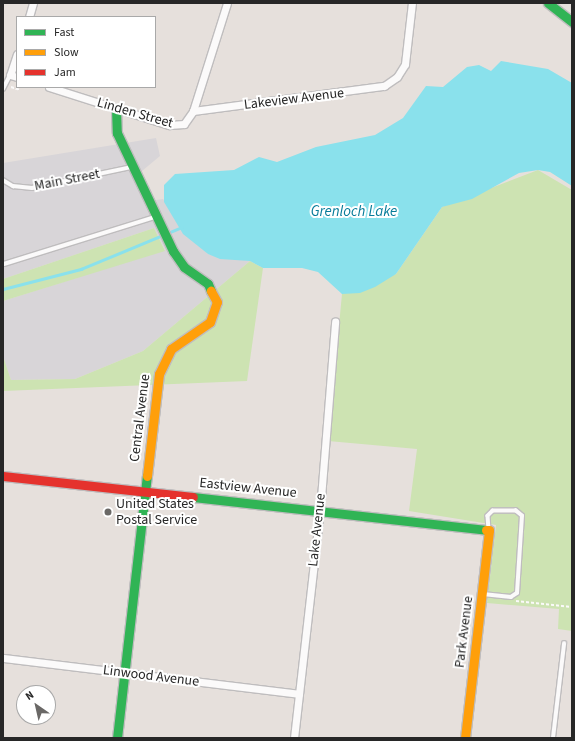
<!DOCTYPE html>
<html>
<head>
<meta charset="utf-8">
<style>
	body { margin:0 }
	#map { position:relative; width:575px; height:741px; overflow:hidden; background:#e6e0dc; font-family:"Source Sans 3",sans-serif }
	div>[style] { position:absolute }
	[style*='--x'] { left:calc(var(--x)*1px); top:calc(var(--y)*1px); width:calc(var(--w)*1px); rotate:calc(var(--a)*1deg) }
	.industrial>* { inset:0; background:#d8d5d8 }
	.green>* { inset:0; background:#cde3b2 }
	.water>* { inset:0; background:#8ae1ec }
	.stream>* { height:2.5px; margin:-1.25px; padding:0 1.25px; transform-origin:1.25px; border-radius:1.25px; background:#8ae1ec }
	.path>* { height:1.5px; margin-top:-0.75px; transform-origin:0; background:repeating-linear-gradient(90deg,#fbfafa 0 3px,transparent 0 5px) }
	.roads { filter:drop-shadow(1px 0 #bfbdbe) drop-shadow(-1px 0 #bfbdbe) drop-shadow(0 1px #bfbdbe) drop-shadow(0 -1px #bfbdbe) }
	.lane>* { height:3.5px; margin:-1.75px; padding:0 1.75px; transform-origin:1.75px; border-radius:1.75px; background:#fbfafa }
	.street>* { height:7px; margin:-3.5px; padding:0 3.5px; transform-origin:3.5px; border-radius:3.5px; background:#fbfafa }
	.fast>* { height:9px; margin:-4.5px; padding:0 4.5px; transform-origin:4.5px; border-radius:4.5px; background:#30b455 }
	.slow>* { height:9px; margin:-4.5px; padding:0 4.5px; transform-origin:4.5px; border-radius:4.5px; background:#ff9f0a }
	.jam>* { height:9px; margin:-4.5px; padding:0 4.5px; transform-origin:4.5px; border-radius:4.5px; background:#e5322d }
	.dots>* { width:11px; height:11px; translate:-50% -50%; box-sizing:border-box; border:2px solid #fff; border-radius:50% }
	span { translate:-50% -50%; white-space:nowrap; text-align:center; line-height:1.15; -webkit-text-stroke:4px #fff; paint-order:stroke }
	.street-label { font-size:14px; color:#272727 }
	.poi-label { font-size:14px; color:#272727 }
	.left { translate:0 -50%; text-align:left }
	.water-label { font-size:15px; color:#077c9a; font-style:italic }
	.frame { position:absolute; inset:0; border:4px solid #272727; pointer-events:none }
	.legend { position:absolute; left:16px; top:16px; width:140px; height:72px; box-sizing:border-box; background:#fff; border:1px solid #a9a9a9; margin:0; padding:5px 7px; list-style:none; font-size:12px; color:#272727 }
	.legend li { display:flex; align-items:center; gap:8px; height:20px }
	.legend b { width:20px; border:1px solid #a9a9a9 }
	.north { position:absolute; left:16px; top:685px; width:40px; height:40px; box-sizing:border-box; background:#fff; border:1px solid #a9a9a9; border-radius:50%; rotate:326deg; font-size:11px; font-weight:700; line-height:16px; text-align:center; color:#272727 }
	.north::after { content:''; display:block; margin:auto; width:14px; height:18px; background:#6a6866; clip-path:polygon(50% 0,100% 100%,50% 72%,0 100%) }
</style>
</head>
<body>
<div id="map">
	<div class="industrial">
		<i style="clip-path:polygon(156px 138px,160px 156px,136px 176px,149px 201px,163px 199px,208px 254px,250px 261px,143px 351px,75px 379px,11px 380px,3px 356px,3px 301px,165px 250px,154px 228px,3px 279px,3px 163px)"></i>
	</div>
	<div class="green">
		<i style="clip-path:polygon(538px 170px,572px 190px,572px 631px,558px 629px,559px 609px,487px 603px,496px 525px,409px 511px,417px 449px,328px 441px,342px 294px,396px 274px,442px 207px)"></i>
		<i style="clip-path:polygon(154px 228px,165px 251px,3px 301px,3px 279px)"></i>
		<i style="clip-path:polygon(250px 261px,263px 268px,247px 381px,3px 391px,3px 356px,11px 380px,75px 379px,143px 351px)"></i>
	</div>
	<div class="water">
		<i style="clip-path:polygon(501px 61px,548px 69px,572px 83px,572px 186px,550px 172px,538px 170px,519px 173px,472px 199px,442px 207px,396px 274px,375px 287px,360px 293px,342px 294px,318px 272px,302px 268px,263px 268px,250px 261px,220px 259px,208px 254px,183px 234px,164px 202px,164px 185px,175px 174px,234px 170px,259px 157px,277px 162px,316px 147px,375px 135px,403px 118px,426px 86px,443px 87px,467px 67px,479px 65px,491px 71px)"></i>
	</div>
	<div class="stream">
		<i style="--x:168;--y:233;--w:15;--a:-23"></i>
		<i style="--x:3;--y:289;--w:81;--a:-14.4"></i>
		<i style="--x:81;--y:269;--w:89;--a:-22.5"></i>
	</div>
	<div class="path">
		<i style="--x:11;--y:87;--w:9;--a:18"></i>
		<i style="--x:516;--y:601;--w:56;--a:6.1"></i>
	</div>
	<div class="roads">
		<div class="lane">
			<i style="--x:3;--y:89;--w:16;--a:-63"></i>
			<i style="--x:3;--y:180;--w:12;--a:31"></i>
			<i style="--x:13;--y:186;--w:19;--a:6"></i>
			<i style="--x:32;--y:188;--w:102;--a:-11.9"></i>
			<i style="--x:4;--y:264;--w:158;--a:-17.3"></i>
			<i style="--x:483;--y:594;--w:28;--a:6"></i>
			<i style="--x:511;--y:597;--w:7;--a:-34"></i>
			<i style="--x:517;--y:593;--w:77;--a:-86.3"></i>
			<i style="--x:522;--y:516;--w:8;--a:-140"></i>
			<i style="--x:516;--y:511;--w:23;--a:180"></i>
			<i style="--x:493;--y:511;--w:7;--a:135"></i>
			<i style="--x:488;--y:516;--w:13;--a:86"></i>
			<i style="--x:553;--y:738;--w:95;--a:-83.3"></i>
		</div>
		<div class="street">
			<i style="--x:29;--y:17;--w:15;--a:-74"></i>
			<i style="--x:17;--y:54;--w:22;--a:108"></i>
			<i style="--x:10;--y:75;--w:7;--a:16"></i>
			<i style="--x:49;--y:87;--w:126;--a:17.6"></i>
			<i style="--x:169;--y:125;--w:15;--a:-4"></i>
			<i style="--x:184;--y:124;--w:16;--a:-55"></i>
			<i style="--x:193;--y:111;--w:113;--a:-72.5"></i>
			<i style="--x:193;--y:111;--w:193;--a:-7.5"></i>
			<i style="--x:384;--y:86;--w:16;--a:-35"></i>
			<i style="--x:397;--y:77;--w:15;--a:-58"></i>
			<i style="--x:405;--y:64;--w:61;--a:-83.5"></i>
			<i style="--x:3;--y:658;--w:298;--a:6.9"></i>
			<i style="--x:294;--y:738;--w:229;--a:-83.5"></i>
			<i style="--x:320;--y:510;--w:189;--a:-85.4"></i>
		</div>
		<div class="fast">
			<i style="--x:548;--y:3;--w:31;--a:38"></i>
			<i style="--x:116;--y:109;--w:24;--a:88"></i>
			<i style="--x:117;--y:133;--w:131;--a:64.6"></i>
			<i style="--x:173;--y:251;--w:19;--a:55"></i>
			<i style="--x:184;--y:267;--w:29;--a:35"></i>
			<i style="--x:208;--y:284;--w:8;--a:67"></i>
			<i style="--x:193;--y:497;--w:295;--a:6.4"></i>
			<i style="--x:117;--y:738;--w:264;--a:-83.5"></i>
		</div>
		<div class="slow">
			<i style="--x:147;--y:476;--w:103;--a:-83.3"></i>
			<i style="--x:159;--y:374;--w:28;--a:-64"></i>
			<i style="--x:171;--y:349;--w:47;--a:-34.7"></i>
			<i style="--x:210;--y:322;--w:21;--a:-71"></i>
			<i style="--x:217;--y:302;--w:13;--a:-119"></i>
			<i style="--x:465;--y:738;--w:209;--a:-83.4"></i>
			<i style="--x:489;--y:530;--w:3;--a:180"></i>
		</div>
		<div class="jam">
			<i style="--x:3;--y:476;--w:191;--a:6.3"></i>
		</div>
	</div>
	<div class="dots">
		<i style="left:108px;top:512px;background:#6a6866"></i>
	</div>
	<div class="street-label">
		<span style="left:294px;top:99px;rotate:-7deg">Lakeview Avenue</span>
		<span style="left:135px;top:113px;rotate:16deg">Linden Street</span>
		<span style="left:67px;top:180px;rotate:-11deg">Main Street</span>
		<span style="left:140px;top:418px;rotate:-83deg">Central Avenue</span>
		<span style="left:248px;top:488px;rotate:6deg">Eastview Avenue</span>
		<span style="left:317px;top:530px;rotate:-84deg">Lake Avenue</span>
		<span style="left:464px;top:632px;rotate:-83deg">Park Avenue</span>
		<span style="left:151px;top:676px;rotate:7deg">Linwood Avenue</span>
	</div>
	<div class="poi-label">
		<span class="left" style="left:116px;top:512px">United States<br>Postal Service</span>
	</div>
	<div class="water-label">
		<span style="left:354px;top:212px">Grenloch Lake</span>
	</div>
	<div class="frame"></div>
	<ul class="legend">
	<li><b style="height:5px;background:#30b455"></b>Fast</li>
	<li><b style="height:5px;background:#ff9f0a"></b>Slow</li>
	<li><b style="height:5px;background:#e5322d"></b>Jam</li>
	</ul>
	<div class="north">N</div>
</div>
</body>
</html>
